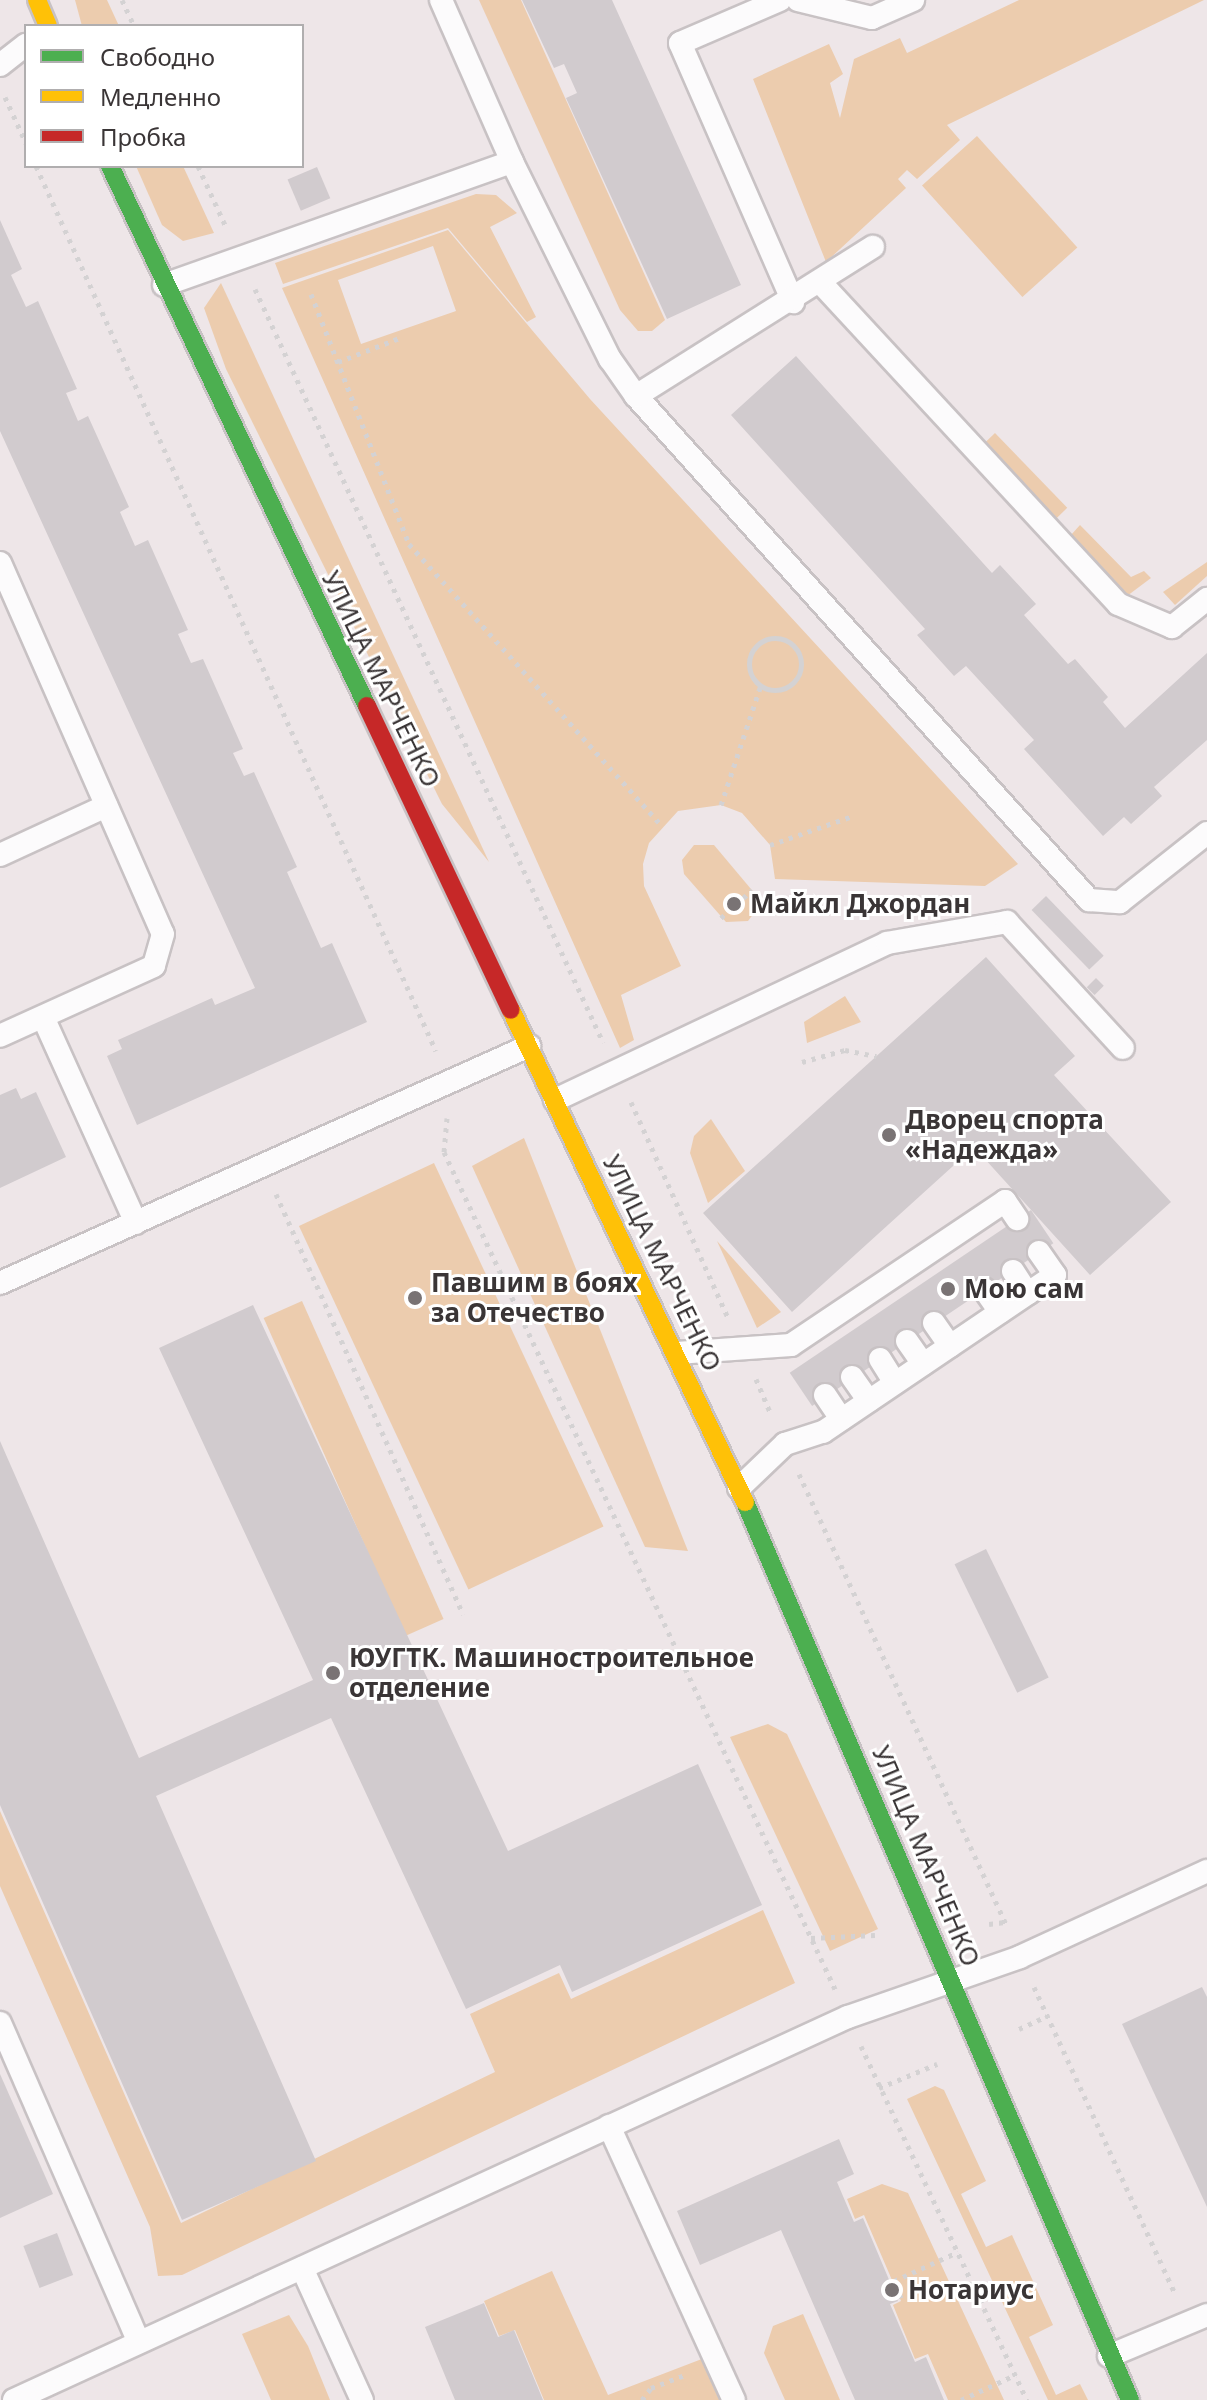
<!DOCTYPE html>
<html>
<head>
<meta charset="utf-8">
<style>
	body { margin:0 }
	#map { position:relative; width:1207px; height:2400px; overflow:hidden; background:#eee6e8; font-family:"Noto Sans",sans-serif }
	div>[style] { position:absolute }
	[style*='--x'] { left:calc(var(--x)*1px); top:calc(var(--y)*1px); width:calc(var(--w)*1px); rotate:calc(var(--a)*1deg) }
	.green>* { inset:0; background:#ecccae; transform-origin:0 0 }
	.building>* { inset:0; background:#d1cbce; transform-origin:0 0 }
	.path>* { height:5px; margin-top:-2.5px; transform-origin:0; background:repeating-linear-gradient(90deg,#d4d2d3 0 4px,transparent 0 10px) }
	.path>.ring { margin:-2.5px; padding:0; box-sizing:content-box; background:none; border:5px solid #d4d2d3; border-radius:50% }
	.roads { filter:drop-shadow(2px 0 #c8c2c4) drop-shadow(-2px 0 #c8c2c4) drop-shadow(0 2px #c8c2c4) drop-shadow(0 -2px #c8c2c4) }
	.lane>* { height:22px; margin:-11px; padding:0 11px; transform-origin:11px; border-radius:11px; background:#fcfbfc }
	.fast>* { height:18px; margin:-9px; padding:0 9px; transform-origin:9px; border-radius:9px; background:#4caf50 }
	.slow>* { height:18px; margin:-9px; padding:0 9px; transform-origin:9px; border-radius:9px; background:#ffc107 }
	.jam>* { height:18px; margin:-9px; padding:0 9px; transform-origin:9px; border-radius:9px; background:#c62828 }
	.dots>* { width:22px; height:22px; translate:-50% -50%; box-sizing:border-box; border:4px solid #fff; border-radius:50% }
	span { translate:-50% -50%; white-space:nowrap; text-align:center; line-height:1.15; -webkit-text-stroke:6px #fff; paint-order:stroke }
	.street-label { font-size:26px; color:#3a3536 }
	.poi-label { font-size:26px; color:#3a3536; font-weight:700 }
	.left { translate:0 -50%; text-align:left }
	.legend { position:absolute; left:24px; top:24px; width:280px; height:144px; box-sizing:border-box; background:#fff; border:2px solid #b0aeaf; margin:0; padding:10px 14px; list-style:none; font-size:24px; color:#3a3536 }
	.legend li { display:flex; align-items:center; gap:16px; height:40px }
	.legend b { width:40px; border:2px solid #b0aeaf }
</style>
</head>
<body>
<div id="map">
	<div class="green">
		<i style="clip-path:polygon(75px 0,107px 0,119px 26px,82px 26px)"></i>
		<i style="clip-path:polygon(479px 0,521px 0,665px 320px,652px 331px,638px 331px,620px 310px)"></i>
		<i style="clip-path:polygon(1019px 0,1204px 0,947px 125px,960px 140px,917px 179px,907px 170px,898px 179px,906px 188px,826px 262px,753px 79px,829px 44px,843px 74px,830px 83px,840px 118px,854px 59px,900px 38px,907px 53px)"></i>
		<i style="left:977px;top:136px;width:150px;height:74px;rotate:48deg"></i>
		<i style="clip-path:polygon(136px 166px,183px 166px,214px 233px,183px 241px,162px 225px)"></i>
		<i style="clip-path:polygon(476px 194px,496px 195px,517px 213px,490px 227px,536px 317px,527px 322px,448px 228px,283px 284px,275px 263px)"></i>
		<i style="clip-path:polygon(evenodd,448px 230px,590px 399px,1018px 864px,985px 886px,775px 879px,770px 845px,742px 813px,721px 805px,678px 811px,649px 843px,643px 864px,644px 886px,681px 966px,621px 995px,634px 1040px,620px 1048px,282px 288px,448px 230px,433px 246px,456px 311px,361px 344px,338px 280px,433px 246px)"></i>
		<i style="clip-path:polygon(221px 283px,489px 862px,442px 804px,226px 369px,204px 308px)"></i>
		<i style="left:995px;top:433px;width:104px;height:16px;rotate:46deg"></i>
		<i style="clip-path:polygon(1080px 525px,1131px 577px,1144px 571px,1151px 578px,1127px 596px,1071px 535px)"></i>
		<i style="clip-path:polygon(1207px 562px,1207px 576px,1175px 605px,1163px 592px)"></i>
		<i style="clip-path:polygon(694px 845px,714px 845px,756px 895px,757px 909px,748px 921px,726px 922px,684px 874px,682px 860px)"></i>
		<i style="clip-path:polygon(845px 996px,861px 1022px,807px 1043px,804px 1022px)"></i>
		<i style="clip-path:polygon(711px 1119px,745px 1171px,708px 1203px,690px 1153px,694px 1136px)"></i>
		<i style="clip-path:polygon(524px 1138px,688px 1551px,645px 1547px,472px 1166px)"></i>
		<i style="left:434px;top:1163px;width:401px;height:149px;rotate:65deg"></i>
		<i style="clip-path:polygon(717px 1241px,781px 1312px,757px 1328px)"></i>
		<i style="left:302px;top:1301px;width:348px;height:42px;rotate:66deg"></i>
		<i style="clip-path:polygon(768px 1724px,787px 1734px,878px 1929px,830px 1951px,730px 1737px)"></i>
		<i style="clip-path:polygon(0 1811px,181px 2223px,495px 2072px,470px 2014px,559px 1973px,571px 1999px,763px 1910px,795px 1983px,182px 2275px,158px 2276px,150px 2227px,0 1886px)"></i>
		<i style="clip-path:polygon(935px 2086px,944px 2090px,986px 2181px,961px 2194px,986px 2247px,1012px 2235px,1053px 2325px,1029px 2337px,1056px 2395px,1080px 2384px,1088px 2400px,1048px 2400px,907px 2099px)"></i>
		<i style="clip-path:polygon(882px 2184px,908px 2193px,1004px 2400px,948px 2400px,928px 2354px,915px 2359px,893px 2305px,901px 2301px,864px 2215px,855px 2219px,847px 2199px)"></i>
		<i style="clip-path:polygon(552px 2271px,608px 2395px,707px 2357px,724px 2400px,544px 2400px,515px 2330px,499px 2336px,484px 2301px)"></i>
		<i style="clip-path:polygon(803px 2314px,840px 2400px,785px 2400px,764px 2353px,773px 2326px)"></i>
		<i style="clip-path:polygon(289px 2315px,308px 2346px,330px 2400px,271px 2400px,242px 2334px)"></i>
	</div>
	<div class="building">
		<i style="clip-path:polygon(522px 0,612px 0,741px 285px,667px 319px,566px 98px,577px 93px,564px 64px,554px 68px)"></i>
		<i style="left:317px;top:167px;width:34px;height:32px;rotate:67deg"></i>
		<i style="clip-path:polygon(0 220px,22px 269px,11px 275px,26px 307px,38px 301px,77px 389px,66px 393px,78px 421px,88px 416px,129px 507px,120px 512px,135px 546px,148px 540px,188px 630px,178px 634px,191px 663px,203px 659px,243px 749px,233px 753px,244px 776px,254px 772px,297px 867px,287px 872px,321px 948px,332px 943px,367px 1022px,137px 1125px,107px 1056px,122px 1049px,118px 1040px,212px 998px,215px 1005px,255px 988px,0 431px)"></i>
		<i style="clip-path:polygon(796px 356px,992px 573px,1000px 565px,1036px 604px,1024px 615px,1068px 664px,1075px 659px,1108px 697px,1103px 702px,1125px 728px,1207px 653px,1207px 740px,1154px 787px,1162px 796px,1131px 824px,1124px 817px,1103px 836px,1024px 749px,1034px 740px,966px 666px,954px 676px,917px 635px,925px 629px,731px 415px)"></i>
		<i style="left:1046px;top:896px;width:83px;height:20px;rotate:46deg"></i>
		<i style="clip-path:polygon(986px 957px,1075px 1056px,1054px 1075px,1171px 1202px,1090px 1275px,974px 1147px,792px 1312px,703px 1213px)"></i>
		<i style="left:1096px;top:978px;width:11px;height:13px;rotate:45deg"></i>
		<i style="clip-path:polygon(16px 1088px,21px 1099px,36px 1092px,66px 1157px,0 1188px,0 1095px)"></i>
		<i style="left:1031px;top:1210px;width:40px;height:291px;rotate:56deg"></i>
		<i style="clip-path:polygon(253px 1305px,508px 1851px,698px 1764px,762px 1905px,572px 1992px,560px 1965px,466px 2009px,331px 1718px,156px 1796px,316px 2161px,182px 2220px,0 1805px,0 1441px,139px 1758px,313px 1680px,159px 1348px)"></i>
		<i style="left:986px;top:1549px;width:143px;height:35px;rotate:64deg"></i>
		<i style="clip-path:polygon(1202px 1987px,1207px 1997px,1207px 2207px,1122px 2024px)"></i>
		<i style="clip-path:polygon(0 2074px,53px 2194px,0 2218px)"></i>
		<i style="clip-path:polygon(839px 2139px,854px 2174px,837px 2182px,854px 2222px,863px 2218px,898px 2301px,890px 2304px,915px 2362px,926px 2357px,944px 2400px,855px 2400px,781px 2230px,700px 2265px,677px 2211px)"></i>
		<i style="left:57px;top:2233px;width:45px;height:36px;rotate:69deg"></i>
		<i style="clip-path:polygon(484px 2303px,498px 2337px,514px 2330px,543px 2400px,455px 2400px,425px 2327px)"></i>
	</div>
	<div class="path">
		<i style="--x:122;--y:0;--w:29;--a:65"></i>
		<i style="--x:5;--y:97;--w:51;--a:65.5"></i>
		<i style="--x:36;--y:166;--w:971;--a:65.68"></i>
		<i style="--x:198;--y:166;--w:69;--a:65.3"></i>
		<i style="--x:255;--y:289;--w:830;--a:65.2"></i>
		<i style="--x:311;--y:294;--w:269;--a:68.6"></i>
		<i style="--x:409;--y:544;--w:377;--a:48.1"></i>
		<i style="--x:338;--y:362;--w:69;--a:-21.3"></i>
		<i class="ring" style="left:749px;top:638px;width:47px;height:47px"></i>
		<i style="--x:721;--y:805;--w:126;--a:-71.6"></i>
		<i style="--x:770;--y:845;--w:85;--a:-19.3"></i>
		<i style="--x:721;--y:918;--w:42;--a:-42.1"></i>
		<i style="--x:802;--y:1062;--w:45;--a:-15.6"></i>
		<i style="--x:845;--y:1050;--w:32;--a:11"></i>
		<i style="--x:631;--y:1102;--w:235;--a:65.8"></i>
		<i style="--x:447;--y:1118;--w:34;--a:95"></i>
		<i style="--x:444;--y:1152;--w:924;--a:64.96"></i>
		<i style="--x:276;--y:1194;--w:460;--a:66"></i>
		<i style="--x:756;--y:1379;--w:38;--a:67"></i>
		<i style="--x:799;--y:1474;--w:498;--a:65.3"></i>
		<i style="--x:989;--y:1924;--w:16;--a:-7"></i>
		<i style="--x:811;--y:1938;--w:64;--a:-2.7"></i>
		<i style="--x:1034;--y:1987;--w:338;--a:65.3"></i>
		<i style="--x:1019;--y:2029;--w:31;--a:-25"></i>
		<i style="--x:861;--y:2046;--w:391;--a:64.9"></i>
		<i style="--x:879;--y:2088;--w:63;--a:-22.5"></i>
		<i style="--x:901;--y:2298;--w:18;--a:-112"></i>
		<i style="--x:894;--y:2281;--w:70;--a:-24.4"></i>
		<i style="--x:642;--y:2400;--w:15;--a:-53"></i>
		<i style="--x:651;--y:2388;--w:39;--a:-21"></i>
		<i style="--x:961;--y:2400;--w:60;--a:-24.8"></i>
	</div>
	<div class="roads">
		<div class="lane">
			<i style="--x:441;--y:0;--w:177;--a:66.3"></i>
			<i style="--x:512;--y:162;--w:220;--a:63.6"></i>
			<i style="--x:610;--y:359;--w:45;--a:54.9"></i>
			<i style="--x:636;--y:396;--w:678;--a:48.05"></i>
			<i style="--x:1089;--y:900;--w:31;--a:4"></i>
			<i style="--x:1120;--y:902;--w:111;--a:-38.4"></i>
			<i style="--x:780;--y:0;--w:109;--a:156.7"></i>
			<i style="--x:680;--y:43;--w:283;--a:66.4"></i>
			<i style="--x:798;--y:0;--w:76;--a:13.7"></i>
			<i style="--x:872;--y:18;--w:45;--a:-23.7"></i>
			<i style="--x:0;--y:65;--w:33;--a:-38"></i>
			<i style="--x:821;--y:283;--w:437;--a:47.2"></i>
			<i style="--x:1118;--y:604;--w:59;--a:23.1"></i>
			<i style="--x:1172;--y:627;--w:45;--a:-38.7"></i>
			<i style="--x:164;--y:285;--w:369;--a:-19.5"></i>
			<i style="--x:636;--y:396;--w:280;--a:-32.2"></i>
			<i style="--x:0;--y:563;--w:405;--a:66.3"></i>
			<i style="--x:163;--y:934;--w:33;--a:106"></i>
			<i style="--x:154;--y:966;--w:169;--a:155.6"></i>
			<i style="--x:0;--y:855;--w:117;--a:-24.8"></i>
			<i style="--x:43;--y:1017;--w:226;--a:65.7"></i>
			<i style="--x:555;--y:1100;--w:367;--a:-25.3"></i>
			<i style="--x:887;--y:943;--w:122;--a:-9.9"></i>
			<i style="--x:1007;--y:922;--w:171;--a:47.4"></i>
			<i style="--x:1013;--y:1271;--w:27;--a:57"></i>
			<i style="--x:0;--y:1283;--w:580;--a:-24.13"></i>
			<i style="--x:984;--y:1289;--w:28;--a:55"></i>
			<i style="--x:934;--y:1323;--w:28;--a:55"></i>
			<i style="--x:907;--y:1341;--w:28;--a:55"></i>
			<i style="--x:677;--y:1353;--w:114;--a:-4"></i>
			<i style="--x:791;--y:1345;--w:258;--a:-33.9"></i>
			<i style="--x:1005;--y:1201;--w:22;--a:56"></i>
			<i style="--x:880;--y:1359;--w:28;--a:58"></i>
			<i style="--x:852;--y:1377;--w:29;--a:55"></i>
			<i style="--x:825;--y:1395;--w:29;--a:56"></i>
			<i style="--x:739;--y:1488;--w:64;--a:-43.7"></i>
			<i style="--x:785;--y:1444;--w:40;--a:-18"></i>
			<i style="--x:823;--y:1432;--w:280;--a:-34.1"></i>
			<i style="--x:1055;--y:1275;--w:28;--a:-125"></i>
			<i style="--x:0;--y:2023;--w:348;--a:66.5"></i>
			<i style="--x:609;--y:2126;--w:301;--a:65.5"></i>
			<i style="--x:302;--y:2268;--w:145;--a:65.6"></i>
			<i style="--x:1109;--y:2356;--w:106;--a:-22.7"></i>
			<i style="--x:14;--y:2400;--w:918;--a:-24.67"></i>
			<i style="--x:848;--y:2017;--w:182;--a:-19.2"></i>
			<i style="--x:1020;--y:1957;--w:206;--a:-24.7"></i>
		</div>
		<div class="fast">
			<i style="--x:110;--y:166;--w:598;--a:64.55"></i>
			<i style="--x:745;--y:1502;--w:977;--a:66.79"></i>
		</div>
		<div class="slow">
			<i style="--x:37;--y:0;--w:28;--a:67"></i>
			<i style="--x:511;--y:1010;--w:545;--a:64.56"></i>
		</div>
		<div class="jam">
			<i style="--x:367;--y:706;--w:336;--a:64.7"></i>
		</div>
	</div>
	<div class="dots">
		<i style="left:734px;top:904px;background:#797374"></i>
		<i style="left:889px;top:1135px;background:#797374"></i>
		<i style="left:948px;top:1289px;background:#797374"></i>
		<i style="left:415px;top:1298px;background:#797374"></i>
		<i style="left:333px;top:1673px;background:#797374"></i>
		<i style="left:892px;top:2290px;background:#797374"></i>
	</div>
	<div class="street-label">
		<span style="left:381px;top:679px;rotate:64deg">УЛИЦА МАРЧЕНКО</span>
		<span style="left:662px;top:1263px;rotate:64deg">УЛИЦА МАРЧЕНКО</span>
		<span style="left:926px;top:1856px;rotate:67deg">УЛИЦА МАРЧЕНКО</span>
	</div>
	<div class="poi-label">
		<span class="left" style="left:750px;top:904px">Майкл Джордан</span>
		<span class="left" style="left:905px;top:1135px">Дворец спорта<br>«Надежда»</span>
		<span class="left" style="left:431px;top:1298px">Павшим в боях<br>за Отечество</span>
		<span class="left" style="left:964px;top:1289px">Мою сам</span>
		<span class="left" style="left:349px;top:1673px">ЮУГТК. Машиностроительное<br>отделение</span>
		<span class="left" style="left:908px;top:2290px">Нотариус</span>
	</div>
	<ul class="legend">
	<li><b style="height:10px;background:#4caf50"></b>Свободно</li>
	<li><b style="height:10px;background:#ffc107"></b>Медленно</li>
	<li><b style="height:10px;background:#c62828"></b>Пробка</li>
	</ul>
</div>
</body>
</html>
